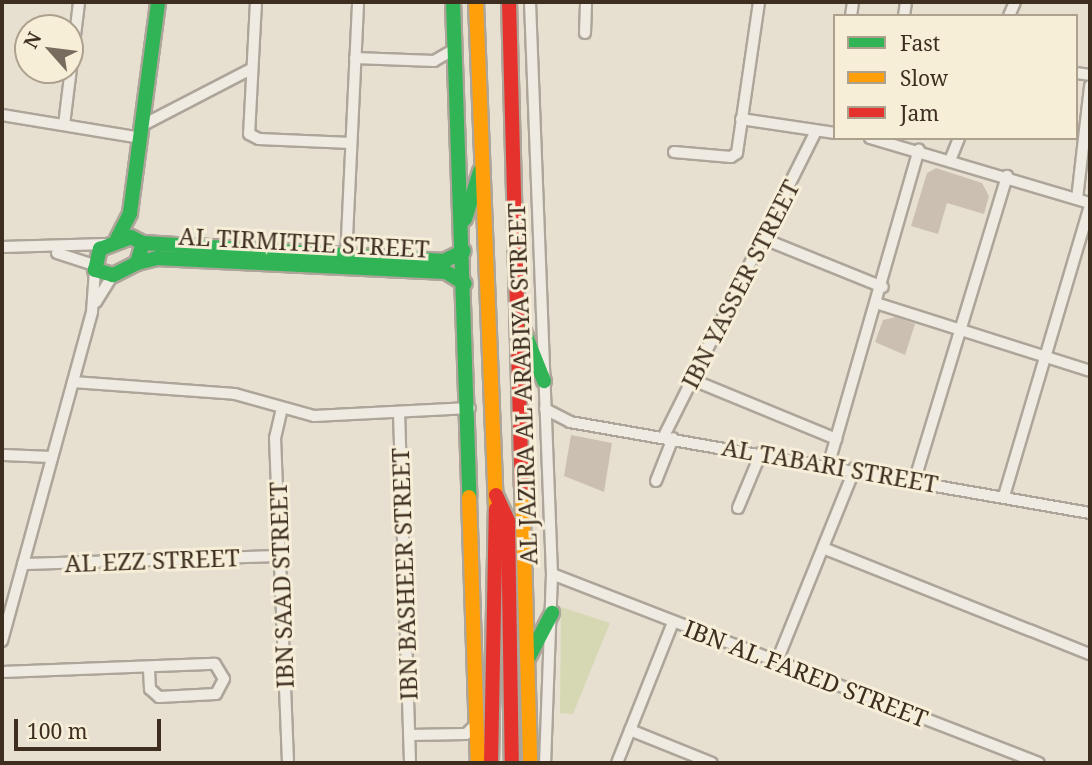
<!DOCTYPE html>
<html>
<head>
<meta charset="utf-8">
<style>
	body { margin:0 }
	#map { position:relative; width:1092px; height:765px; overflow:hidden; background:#e7e0d1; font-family:"Noto Serif",serif }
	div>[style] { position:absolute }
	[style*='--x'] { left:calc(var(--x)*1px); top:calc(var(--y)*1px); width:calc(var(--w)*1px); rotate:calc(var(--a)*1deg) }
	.green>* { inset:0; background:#d6d7b3 }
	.building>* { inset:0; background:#cbbfb2 }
	.roads { filter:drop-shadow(2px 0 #ada599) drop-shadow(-2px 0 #ada599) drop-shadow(0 2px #ada599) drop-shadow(0 -2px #ada599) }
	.street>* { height:10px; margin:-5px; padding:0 5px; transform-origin:5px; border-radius:5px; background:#efebe3 }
	.fast>* { height:14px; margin:-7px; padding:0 7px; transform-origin:7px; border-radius:7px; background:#30b455 }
	.slow>* { height:14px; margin:-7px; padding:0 7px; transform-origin:7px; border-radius:7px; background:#ff9f0a }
	.jam>* { height:14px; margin:-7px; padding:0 7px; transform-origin:7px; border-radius:7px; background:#e5322d }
	span { translate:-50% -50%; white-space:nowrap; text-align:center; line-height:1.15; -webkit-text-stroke:6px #f7eed8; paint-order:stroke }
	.street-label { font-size:24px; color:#3d2e20 }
	.frame { position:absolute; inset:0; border:4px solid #3d2e20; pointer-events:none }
	.legend { position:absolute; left:833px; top:14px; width:245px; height:126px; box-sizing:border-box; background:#f7eed8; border:2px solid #ada18e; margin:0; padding:9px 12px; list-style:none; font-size:21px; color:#3d2e20 }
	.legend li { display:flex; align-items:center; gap:14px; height:35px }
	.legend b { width:35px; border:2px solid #ada18e }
	.north { position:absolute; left:14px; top:14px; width:70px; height:70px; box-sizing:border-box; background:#f7eed8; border:2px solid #ada18e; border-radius:50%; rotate:298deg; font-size:19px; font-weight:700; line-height:28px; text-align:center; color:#3d2e20 }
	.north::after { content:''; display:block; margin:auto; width:24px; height:32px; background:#786c5e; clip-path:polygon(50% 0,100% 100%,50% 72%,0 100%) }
	.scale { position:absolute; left:14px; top:719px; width:147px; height:32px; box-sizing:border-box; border:4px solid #3d2e20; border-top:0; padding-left:9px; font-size:21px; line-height:24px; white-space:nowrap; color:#3d2e20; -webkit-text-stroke:5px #f7eed8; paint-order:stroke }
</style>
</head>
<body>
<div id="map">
	<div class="green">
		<i style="clip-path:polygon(561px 607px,610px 623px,573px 714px,560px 713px)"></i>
	</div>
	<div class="building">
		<i style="clip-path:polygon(936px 168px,982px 183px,989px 196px,984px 214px,947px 203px,938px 234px,911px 226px,927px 173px)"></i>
		<i style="clip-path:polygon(896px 317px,915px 324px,905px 355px,875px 342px,883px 320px)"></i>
		<i style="clip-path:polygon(571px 435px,612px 443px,604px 492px,564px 476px)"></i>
	</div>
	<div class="roads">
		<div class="street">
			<i style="--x:256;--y:2;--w:132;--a:93"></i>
			<i style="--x:249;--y:134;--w:11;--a:27"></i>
			<i style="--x:259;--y:139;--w:92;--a:2.5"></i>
			<i style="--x:530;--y:2;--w:572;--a:87.8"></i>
			<i style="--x:552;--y:574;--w:189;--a:92.1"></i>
			<i style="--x:851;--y:16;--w:14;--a:-82"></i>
			<i style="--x:904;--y:16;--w:14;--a:-82"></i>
			<i style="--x:1009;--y:16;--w:15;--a:-67"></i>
			<i style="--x:585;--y:33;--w:31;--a:-88"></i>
			<i style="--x:355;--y:58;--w:79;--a:2.2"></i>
			<i style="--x:434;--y:61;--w:24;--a:-30"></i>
			<i style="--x:1076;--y:73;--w:14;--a:8"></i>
			<i style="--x:2;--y:115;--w:141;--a:9.4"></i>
			<i style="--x:741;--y:119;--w:95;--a:8.5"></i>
			<i style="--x:64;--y:125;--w:124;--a:-83"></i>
			<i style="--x:143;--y:125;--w:122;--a:-27.4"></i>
			<i style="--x:870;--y:138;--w:229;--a:16.5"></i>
			<i style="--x:674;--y:152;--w:57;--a:5"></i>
			<i style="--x:731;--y:157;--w:7;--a:-34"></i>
			<i style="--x:737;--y:153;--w:153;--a:-81.7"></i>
			<i style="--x:951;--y:158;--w:22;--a:-68"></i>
			<i style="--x:1077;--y:199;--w:114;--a:-83.4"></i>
			<i style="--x:764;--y:239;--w:128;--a:22"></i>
			<i style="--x:2;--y:247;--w:104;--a:-1.7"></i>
			<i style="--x:57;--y:253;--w:38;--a:18"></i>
			<i style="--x:346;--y:259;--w:257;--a:-87.3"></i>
			<i style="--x:96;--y:302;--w:32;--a:-58"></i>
			<i style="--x:879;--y:304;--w:221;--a:17.6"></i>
			<i style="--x:693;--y:380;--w:155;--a:22.4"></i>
			<i style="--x:73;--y:382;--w:162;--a:4.2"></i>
			<i style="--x:235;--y:394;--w:82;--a:15.6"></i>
			<i style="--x:314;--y:416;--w:156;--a:-2.9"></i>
			<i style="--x:282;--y:408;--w:31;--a:103"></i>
			<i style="--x:275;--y:438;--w:325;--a:87.7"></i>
			<i style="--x:545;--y:409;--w:28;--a:27"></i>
			<i style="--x:570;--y:422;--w:528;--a:9.93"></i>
			<i style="--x:399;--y:412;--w:351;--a:88.2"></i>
			<i style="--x:664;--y:436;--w:341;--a:-63.5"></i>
			<i style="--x:2;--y:455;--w:50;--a:2.3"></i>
			<i style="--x:829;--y:463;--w:326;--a:-74"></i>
			<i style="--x:915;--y:479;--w:317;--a:-73.1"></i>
			<i style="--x:656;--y:481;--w:46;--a:-68.4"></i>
			<i style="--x:1004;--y:496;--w:302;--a:-73.5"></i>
			<i style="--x:738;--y:508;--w:60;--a:-67.3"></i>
			<i style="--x:823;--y:548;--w:287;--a:21.7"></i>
			<i style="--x:23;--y:564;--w:258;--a:-1.8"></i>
			<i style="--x:552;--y:574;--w:522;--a:21.21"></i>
			<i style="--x:2;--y:641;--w:341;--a:-74.7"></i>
			<i style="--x:92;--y:312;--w:42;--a:-85.9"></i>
			<i style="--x:777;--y:661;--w:208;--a:-68"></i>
			<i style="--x:2;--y:672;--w:213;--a:-2.2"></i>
			<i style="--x:215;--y:664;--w:17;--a:59"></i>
			<i style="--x:224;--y:679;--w:17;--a:118"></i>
			<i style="--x:216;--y:694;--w:57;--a:177"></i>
			<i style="--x:159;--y:697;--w:12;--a:-138"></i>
			<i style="--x:150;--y:689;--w:22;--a:-93"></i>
			<i style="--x:630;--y:730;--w:88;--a:21.9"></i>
			<i style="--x:409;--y:735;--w:57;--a:-1"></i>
			<i style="--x:466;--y:734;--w:16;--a:-45"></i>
			<i style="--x:617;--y:763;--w:152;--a:-68.3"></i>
		</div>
		<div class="fast">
			<i style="--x:453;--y:2;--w:495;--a:88.1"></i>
			<i style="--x:465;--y:219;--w:50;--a:-72.6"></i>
			<i style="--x:131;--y:237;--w:13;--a:27"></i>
			<i style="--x:143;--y:243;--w:21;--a:107"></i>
			<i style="--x:137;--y:263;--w:27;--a:153"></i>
			<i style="--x:113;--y:275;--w:19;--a:-164"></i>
			<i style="--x:95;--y:270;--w:22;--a:-77"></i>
			<i style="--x:100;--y:249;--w:33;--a:-21"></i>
			<i style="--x:117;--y:239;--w:29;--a:-63"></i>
			<i style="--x:130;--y:213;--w:213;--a:-82.4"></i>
			<i style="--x:143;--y:243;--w:302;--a:3.4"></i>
			<i style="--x:444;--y:261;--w:22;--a:-27"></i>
			<i style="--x:137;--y:263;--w:21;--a:-14"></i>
			<i style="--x:157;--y:258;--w:289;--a:2.8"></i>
			<i style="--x:446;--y:272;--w:22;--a:32"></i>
			<i style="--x:524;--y:331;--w:54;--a:68.2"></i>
			<i style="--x:529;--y:657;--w:50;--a:-62.4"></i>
		</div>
		<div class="slow">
			<i style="--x:476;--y:2;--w:507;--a:87.74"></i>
			<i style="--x:522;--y:486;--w:277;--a:88.3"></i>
			<i style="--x:469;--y:497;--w:266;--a:88.1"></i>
		</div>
		<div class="jam">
			<i style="--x:509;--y:2;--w:484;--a:88.5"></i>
			<i style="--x:496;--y:495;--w:29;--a:65"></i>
			<i style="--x:508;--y:521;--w:242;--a:89.1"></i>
			<i style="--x:491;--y:763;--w:254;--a:-88.9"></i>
		</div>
	</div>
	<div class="street-label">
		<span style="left:304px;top:242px;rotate:3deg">AL TIRMITHE STREET</span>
		<span style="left:740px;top:284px;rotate:-63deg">IBN YASSER STREET</span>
		<span style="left:522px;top:384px;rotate:-92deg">AL JAZIRA AL ARABIYA STREET</span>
		<span style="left:830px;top:465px;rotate:10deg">AL TABARI STREET</span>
		<span style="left:152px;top:560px;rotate:-2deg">AL EZZ STREET</span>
		<span style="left:404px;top:574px;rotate:-92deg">IBN BASHEER STREET</span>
		<span style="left:281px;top:585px;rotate:-92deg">IBN SAAD STREET</span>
		<span style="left:806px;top:673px;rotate:21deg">IBN AL FARED STREET</span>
	</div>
	<div class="frame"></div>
	<ul class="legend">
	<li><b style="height:9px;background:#30b455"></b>Fast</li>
	<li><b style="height:9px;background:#ff9f0a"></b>Slow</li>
	<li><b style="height:9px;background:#e5322d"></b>Jam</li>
	</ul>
	<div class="north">N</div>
	<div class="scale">100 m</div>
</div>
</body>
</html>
